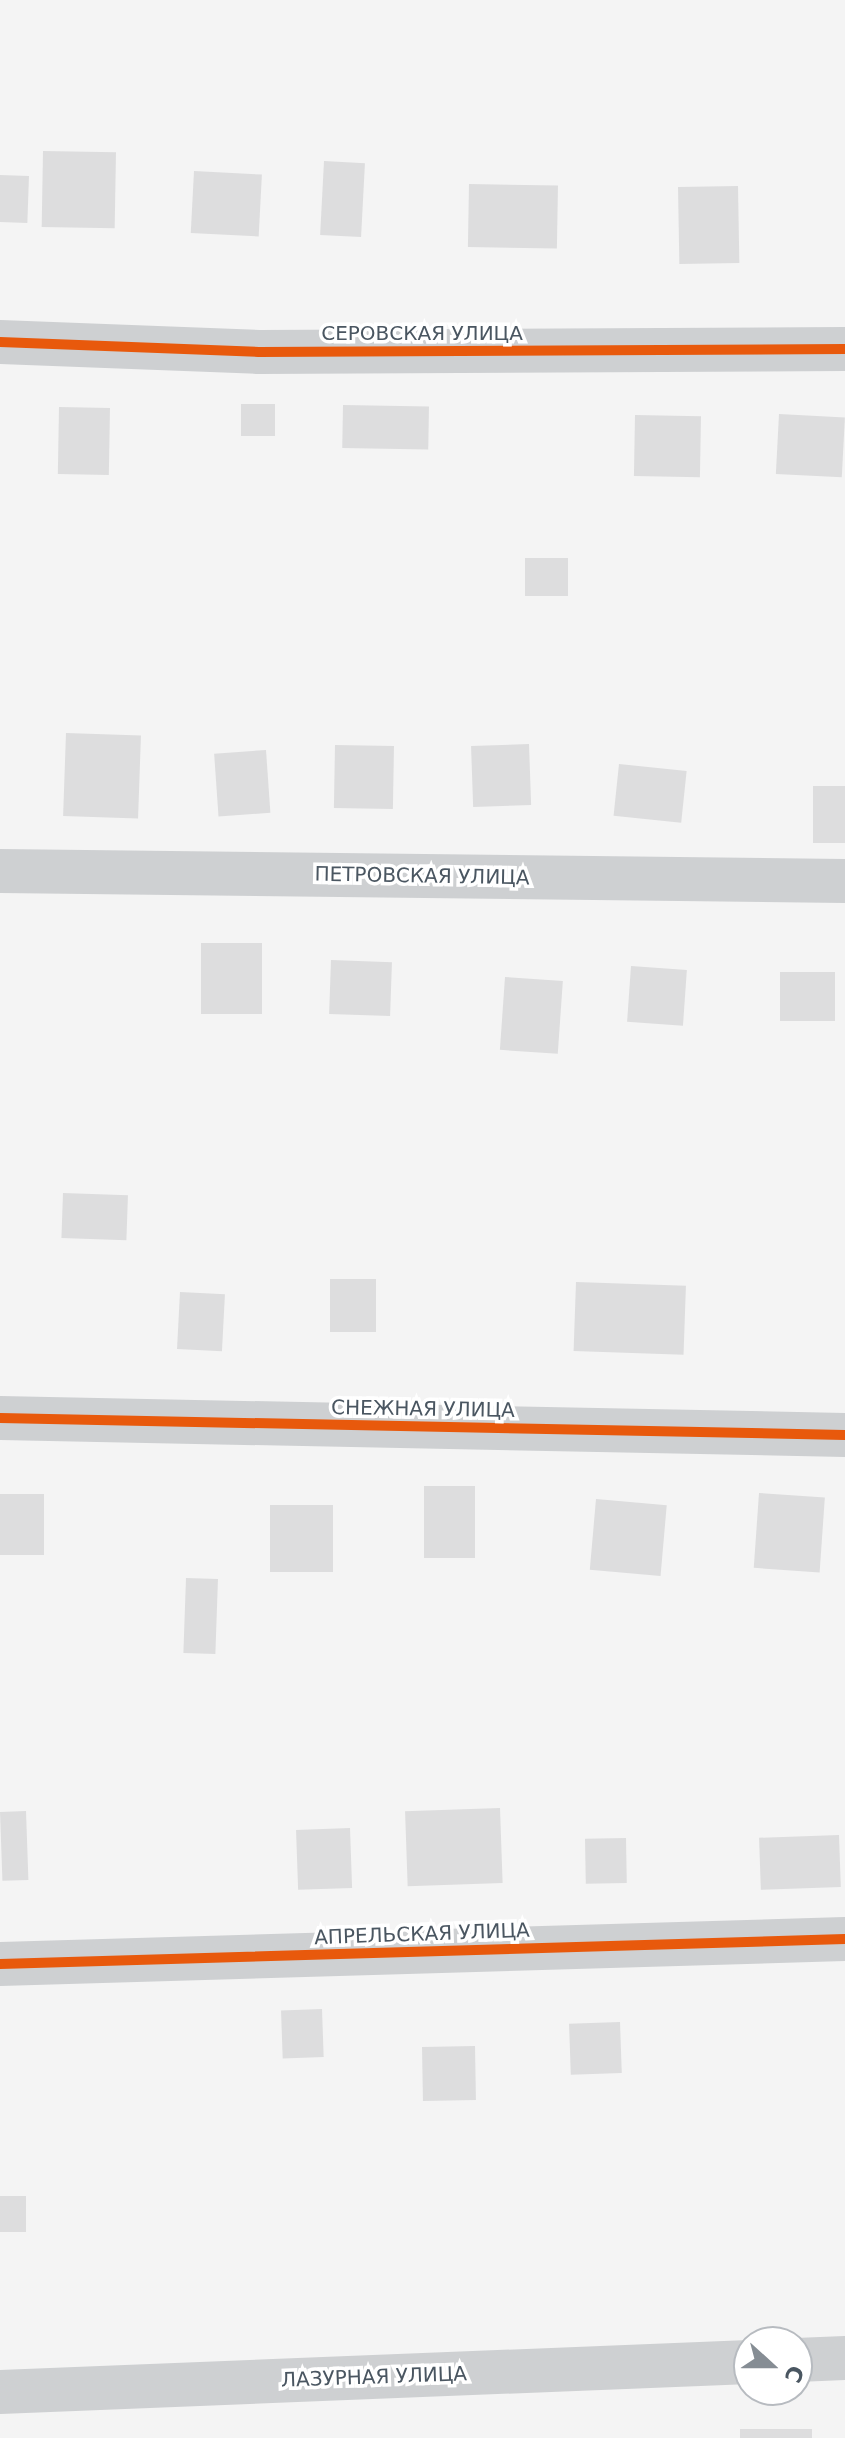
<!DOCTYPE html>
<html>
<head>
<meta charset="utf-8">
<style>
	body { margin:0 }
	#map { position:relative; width:845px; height:2438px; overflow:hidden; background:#f4f4f4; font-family:"DejaVu Sans",sans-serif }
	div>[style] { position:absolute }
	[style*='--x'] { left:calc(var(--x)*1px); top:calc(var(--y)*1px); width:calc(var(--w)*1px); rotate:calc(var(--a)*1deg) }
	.building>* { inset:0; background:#ddddde; transform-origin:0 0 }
	.street>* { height:44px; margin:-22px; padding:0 22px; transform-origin:22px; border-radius:22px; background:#ced0d2 }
	.cycleway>* { height:10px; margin:-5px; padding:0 5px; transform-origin:5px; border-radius:5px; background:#e8590c }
	span { translate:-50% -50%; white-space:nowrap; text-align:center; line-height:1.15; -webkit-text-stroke:7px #fff; paint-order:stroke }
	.street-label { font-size:20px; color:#4a5661 }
	.north { position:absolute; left:733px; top:2326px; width:80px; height:80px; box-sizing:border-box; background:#fff; border:2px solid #b7bbc0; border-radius:50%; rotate:111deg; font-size:22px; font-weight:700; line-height:32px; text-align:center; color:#4a5661 }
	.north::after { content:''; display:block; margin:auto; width:28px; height:36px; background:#868d94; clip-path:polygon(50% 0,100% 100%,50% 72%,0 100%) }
</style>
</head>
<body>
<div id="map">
	<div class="building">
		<i style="left:43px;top:151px;width:73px;height:76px;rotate:1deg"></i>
		<i style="left:324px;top:161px;width:41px;height:74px;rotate:3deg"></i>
		<i style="left:194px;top:171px;width:68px;height:62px;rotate:3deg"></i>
		<i style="left:0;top:175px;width:29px;height:47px;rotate:2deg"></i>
		<i style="left:469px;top:184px;width:89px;height:63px;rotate:1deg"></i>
		<i style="left:738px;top:186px;width:77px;height:60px;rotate:89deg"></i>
		<i style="left:241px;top:404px;width:34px;height:32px"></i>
		<i style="left:343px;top:405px;width:86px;height:43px;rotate:1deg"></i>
		<i style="left:59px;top:407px;width:51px;height:67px;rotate:1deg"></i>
		<i style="left:779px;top:414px;width:66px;height:60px;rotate:3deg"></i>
		<i style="left:635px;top:415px;width:66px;height:61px;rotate:1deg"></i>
		<i style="left:525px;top:558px;width:43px;height:38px"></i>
		<i style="left:66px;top:733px;width:75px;height:83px;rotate:2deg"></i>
		<i style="left:529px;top:744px;width:61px;height:58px;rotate:88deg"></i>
		<i style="left:335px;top:745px;width:59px;height:63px;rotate:1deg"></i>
		<i style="left:266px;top:750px;width:63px;height:52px;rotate:86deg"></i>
		<i style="left:619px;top:764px;width:68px;height:52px;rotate:6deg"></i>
		<i style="left:813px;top:786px;width:32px;height:57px"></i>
		<i style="left:201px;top:943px;width:61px;height:71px"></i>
		<i style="left:331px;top:960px;width:61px;height:54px;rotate:2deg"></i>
		<i style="left:631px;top:966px;width:56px;height:56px;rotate:4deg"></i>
		<i style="left:780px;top:972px;width:55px;height:49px"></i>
		<i style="left:505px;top:977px;width:58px;height:73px;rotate:4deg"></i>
		<i style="left:63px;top:1193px;width:65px;height:45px;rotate:2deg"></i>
		<i style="left:330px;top:1279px;width:46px;height:53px"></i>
		<i style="left:576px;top:1282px;width:110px;height:69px;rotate:2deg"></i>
		<i style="left:180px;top:1292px;width:45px;height:57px;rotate:3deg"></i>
		<i style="left:424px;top:1486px;width:51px;height:72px"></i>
		<i style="left:759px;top:1493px;width:66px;height:75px;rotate:4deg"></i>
		<i style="left:0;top:1494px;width:44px;height:61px"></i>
		<i style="left:596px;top:1499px;width:71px;height:71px;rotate:5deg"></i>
		<i style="left:270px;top:1505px;width:63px;height:67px"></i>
		<i style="left:186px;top:1578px;width:32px;height:75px;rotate:2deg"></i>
		<i style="left:500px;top:1808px;width:75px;height:95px;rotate:88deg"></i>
		<i style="left:26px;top:1811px;width:69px;height:26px;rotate:88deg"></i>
		<i style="left:350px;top:1828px;width:60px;height:54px;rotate:88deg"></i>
		<i style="left:839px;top:1835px;width:52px;height:80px;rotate:88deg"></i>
		<i style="left:626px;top:1838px;width:45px;height:41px;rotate:89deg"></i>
		<i style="left:322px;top:2009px;width:48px;height:41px;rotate:88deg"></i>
		<i style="left:620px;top:2022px;width:51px;height:51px;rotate:88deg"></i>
		<i style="left:475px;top:2046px;width:54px;height:53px;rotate:89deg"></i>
		<i style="left:0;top:2196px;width:26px;height:36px"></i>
		<i style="left:812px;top:2429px;width:9px;height:72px;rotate:90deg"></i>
	</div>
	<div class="street">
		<i style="--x:0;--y:342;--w:259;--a:2.2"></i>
		<i style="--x:259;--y:352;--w:586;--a:-0.29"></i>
		<i style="--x:0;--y:871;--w:845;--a:0.68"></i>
		<i style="--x:0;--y:1418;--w:845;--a:1.15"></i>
		<i style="--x:0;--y:1964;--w:845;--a:-1.69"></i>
		<i style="--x:797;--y:2360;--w:48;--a:-2.4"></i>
		<i style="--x:0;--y:2392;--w:750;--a:-2.29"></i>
	</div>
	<div class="cycleway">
		<i style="--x:0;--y:342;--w:259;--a:2.2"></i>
		<i style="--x:259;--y:352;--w:586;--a:-0.29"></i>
		<i style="--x:0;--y:1418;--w:845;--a:1.15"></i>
		<i style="--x:0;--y:1964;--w:845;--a:-1.69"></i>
	</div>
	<div class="street-label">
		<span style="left:422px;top:333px">СЕРОВСКАЯ УЛИЦА</span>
		<span style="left:422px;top:876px;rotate:1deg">ПЕТРОВСКАЯ УЛИЦА</span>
		<span style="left:423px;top:1409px;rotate:1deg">СНЕЖНАЯ УЛИЦА</span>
		<span style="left:422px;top:1934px;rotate:-2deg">АПРЕЛЬСКАЯ УЛИЦА</span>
		<span style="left:374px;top:2377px;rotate:-2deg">ЛАЗУРНАЯ УЛИЦА</span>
	</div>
	<div class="north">С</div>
</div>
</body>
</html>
